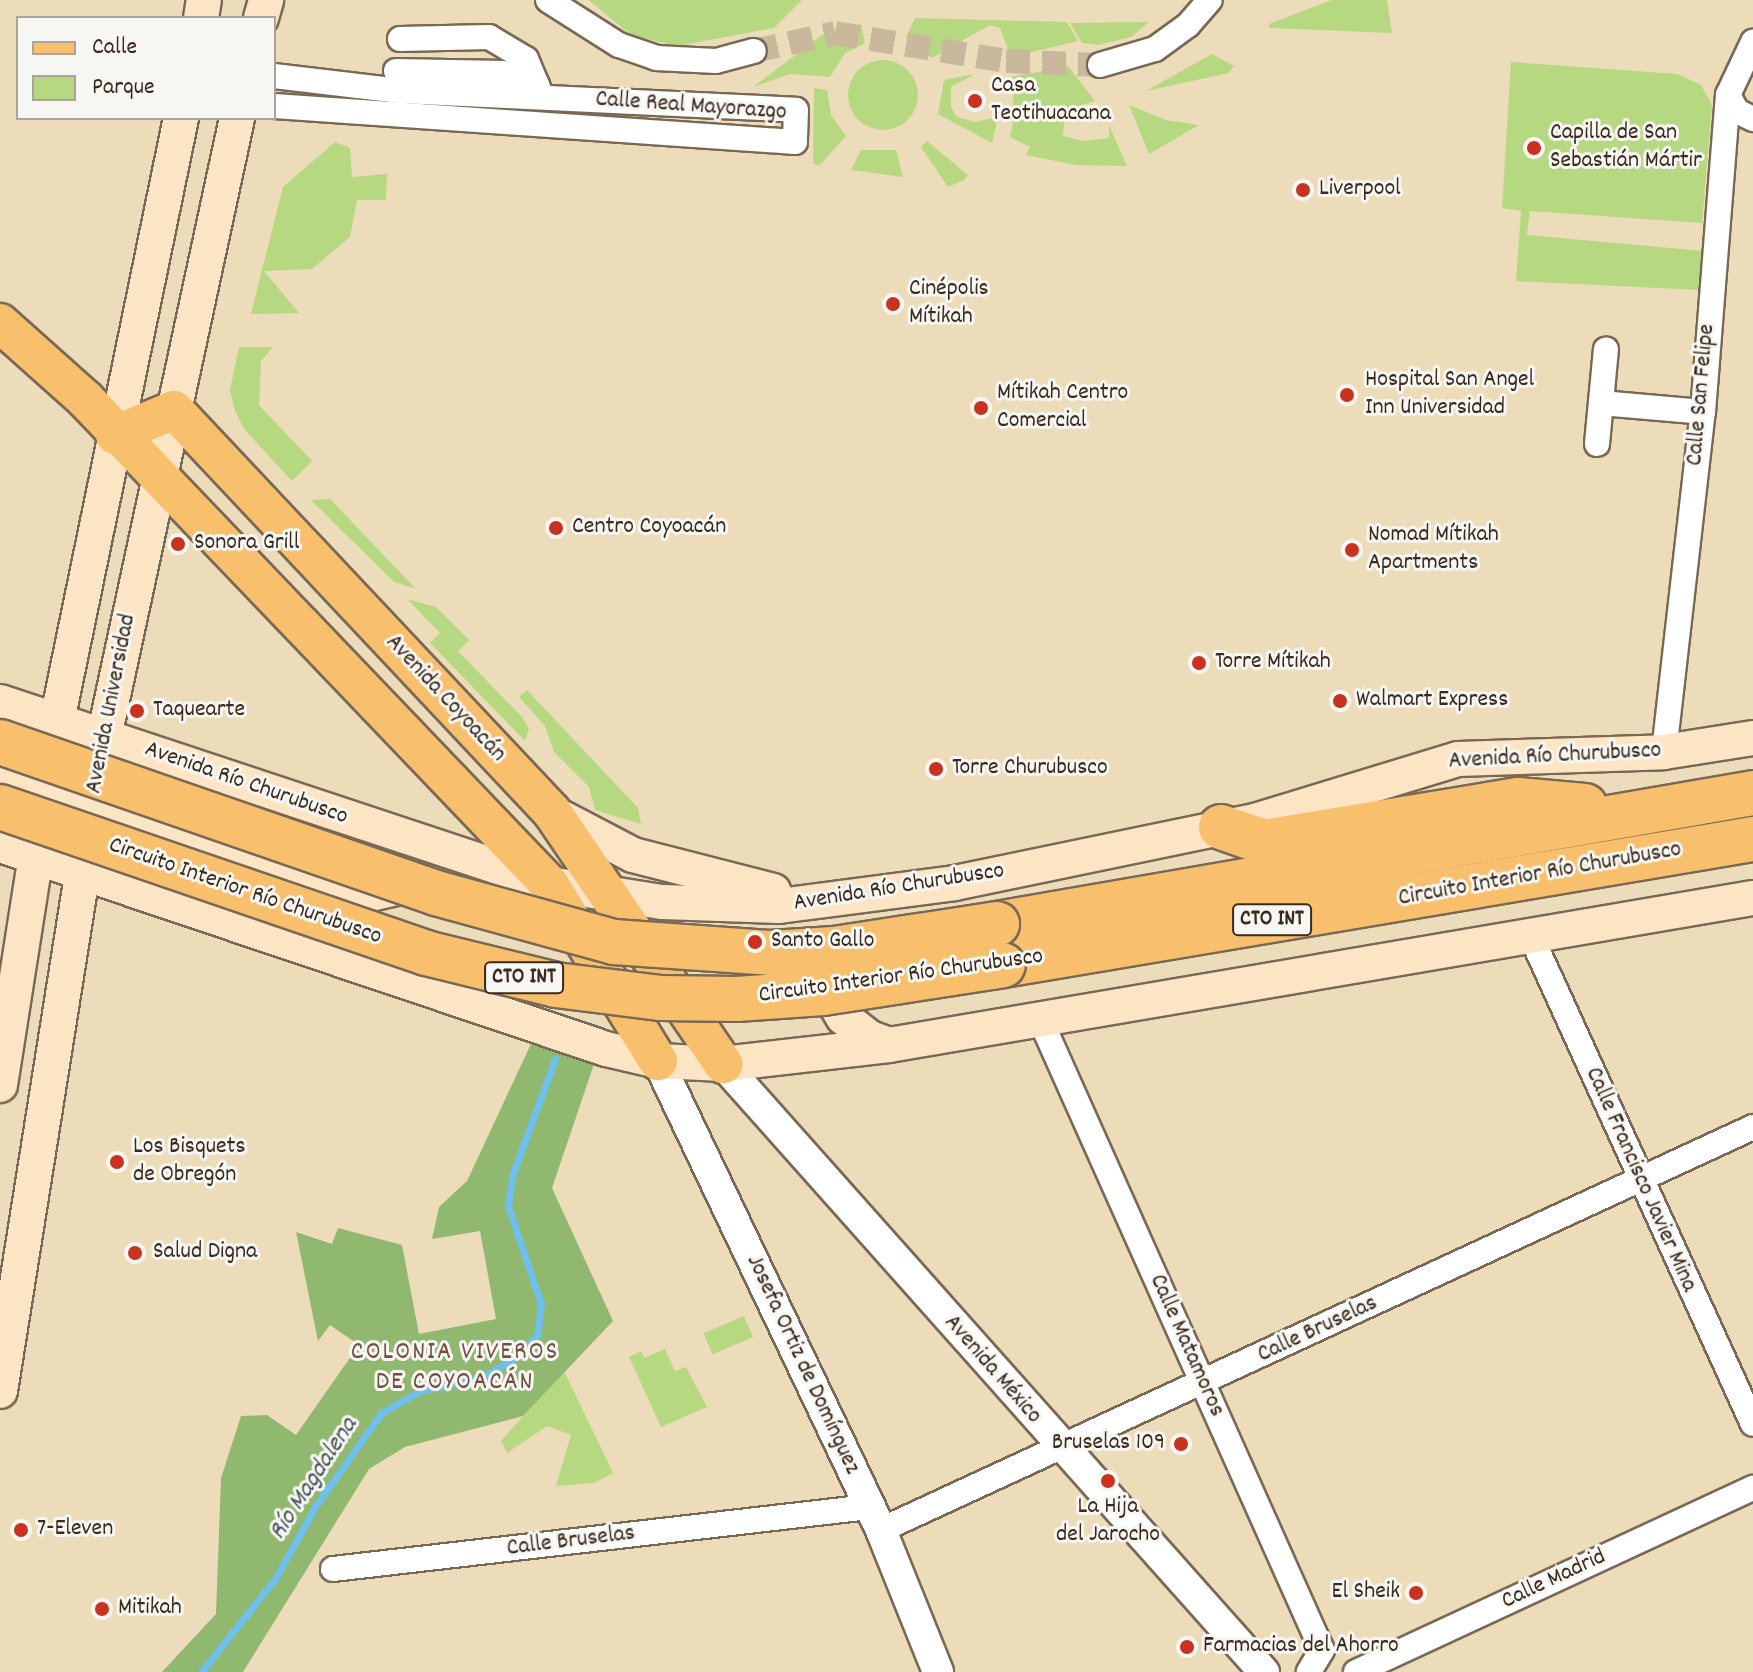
<!DOCTYPE html>
<html>
<head>
<meta charset="utf-8">
<style>
	body { margin:0 }
	#map { position:relative; width:1753px; height:1672px; overflow:hidden; background:#eddcba; font-family:Dekko,sans-serif }
	div>[style] { position:absolute }
	[style*='--x'] { left:calc(var(--x)*1px); top:calc(var(--y)*1px); width:calc(var(--w)*1px); rotate:calc(var(--a)*1deg) }
	.green>* { inset:0; background:#b6d880; transform-origin:0 0 }
	.round { border-radius:50% }
	.forest>* { inset:0; background:#90b86e }
	.stream>* { height:7px; margin:-3.5px; padding:0 3.5px; transform-origin:3.5px; border-radius:3.5px; background:#6fc0eb }
	.minor-tunnel>* { height:24px; margin-top:-12px; transform-origin:0; background:repeating-linear-gradient(90deg,#c9b89b 0 24px,transparent 0 36px) }
	.roads { filter:drop-shadow(2px 0 #796855) drop-shadow(-2px 0 #796855) drop-shadow(0 2px #796855) drop-shadow(0 -2px #796855) }
	.minor>* { height:24px; margin:-12px; padding:0 12px; transform-origin:12px; border-radius:12px; background:#fff }
	.tertiary>* { height:30px; margin:-15px; padding:0 15px; transform-origin:15px; border-radius:15px; background:#fff }
	.secondary>* { height:34px; margin:-17px; padding:0 17px; transform-origin:17px; border-radius:17px; background:#fce5c4 }
	.primary>* { height:38px; margin:-19px; padding:0 19px; transform-origin:19px; border-radius:19px; background:#f8bf6c }
	.motorway>* { height:44px; margin:-22px; padding:0 22px; transform-origin:22px; border-radius:22px; background:#f8bf6c }
	.bridges { filter:drop-shadow(2px 0 #796855) drop-shadow(-2px 0 #796855) drop-shadow(0 2px #796855) drop-shadow(0 -2px #796855) }
	.motorway-bridge>* { height:44px; margin:-22px; padding:0 22px; transform-origin:22px; border-radius:22px; background:#f8bf6c }
	.dots>* { width:22px; height:22px; translate:-50% -50%; box-sizing:border-box; border:4px solid #f6f6f2; border-radius:50% }
	span { translate:-50% -50%; white-space:nowrap; text-align:center; line-height:1.15; -webkit-text-stroke:6px #f6f6f2; paint-order:stroke }
	.shield-label span { padding:2px 6px; background:#f6f6f2; border:2px solid; border-radius:6px; -webkit-text-stroke-width:0 }
	.shield-label { font-size:22px; color:#3b2a1e; font-weight:700 }
	.poi-label { font-size:24px; color:#3b2a1e }
	.left { translate:0 -50%; text-align:left }
	.right { translate:-100% -50%; text-align:right }
	.street-label { font-size:24px; color:#3b2a1e }
	.neighbourhood-label { font-size:26px; color:#744e42; letter-spacing:2px }
	.water-label { font-size:26px; color:#4b575c; font-style:italic }
	.legend { position:absolute; left:16px; top:16px; width:260px; height:104px; box-sizing:border-box; background:#f6f6f2; border:2px solid #aba49d; margin:0; padding:10px 14px; list-style:none; font-size:24px; color:#3b2a1e }
	.legend li { display:flex; align-items:center; gap:16px; height:40px }
	.legend b { width:40px; border:2px solid #aba49d }
</style>
</head>
<body>
<div id="map">
	<div class="green">
		<i style="clip-path:polygon(589px 0,802px 0,774px 28px,677px 46px,631px 35px)"></i>
		<i style="clip-path:polygon(1332px 0,1387px 0,1392px 33px,1269px 28px,1269px 24px)"></i>
		<i style="clip-path:polygon(915px 18px,1067px 22px,1078px 41px,1011px 57px,1000px 28px,990px 25px,932px 58px,906px 37px)"></i>
		<i style="clip-path:polygon(1149px 22px,1131px 37px,1098px 45px,1082px 43px,1070px 23px)"></i>
		<i style="clip-path:polygon(861px 24px,865px 43px,845px 53px,830px 77px,790px 74px,753px 87px,826px 32px)"></i>
		<i style="clip-path:polygon(1212px 54px,1234px 66px,1229px 73px,1146px 91px)"></i>
		<i class="round" style="left:848px;top:60px;width:70px;height:70px"></i>
		<i style="clip-path:polygon(1511px 62px,1677px 74px,1701px 85px,1712px 105px,1702px 223px,1530px 211px,1527px 235px,1703px 251px,1700px 290px,1516px 281px,1521px 211px,1502px 208px)"></i>
		<i style="clip-path:polygon(1068px 66px,1095px 101px,1065px 110px,1014px 109px,1011px 77px)"></i>
		<i style="clip-path:polygon(975px 74px,951px 87px,951px 107px,957px 117px,975px 122px,998px 117px,992px 143px,938px 114px,944px 80px)"></i>
		<i style="clip-path:polygon(814px 88px,827px 90px,831px 115px,846px 136px,820px 165px,813px 164px)"></i>
		<i style="clip-path:polygon(1129px 105px,1166px 120px,1199px 125px,1149px 154px)"></i>
		<i style="clip-path:polygon(1015px 113px,1065px 116px,1063px 136px,1083px 141px,1109px 138px,1109px 125px,1127px 166px,1076px 165px,1026px 155px,1030px 147px,1010px 137px)"></i>
		<i style="clip-path:polygon(927px 141px,968px 175px,964px 180px,948px 187px,921px 147px)"></i>
		<i style="clip-path:polygon(335px 142px,350px 148px,352px 177px,387px 174px,386px 200px,357px 200px,350px 237px,312px 269px,264px 271px,299px 313px,251px 314px,283px 187px)"></i>
		<i style="clip-path:polygon(861px 150px,896px 150px,903px 177px,851px 170px)"></i>
		<i style="clip-path:polygon(239px 347px,273px 347px,261px 361px,259px 405px,312px 461px,292px 481px,244px 429px,235px 411px,230px 390px)"></i>
		<i style="clip-path:polygon(330px 499px,416px 589px,394px 582px,311px 500px)"></i>
		<i style="clip-path:polygon(407px 599px,436px 607px,469px 640px,458px 651px,522px 717px,529px 728px,525px 741px,430px 643px,440px 633px)"></i>
		<i style="clip-path:polygon(527px 690px,638px 808px,641px 824px,595px 810px,589px 787px,554px 752px,545px 726px,519px 697px)"></i>
		<i style="left:744px;top:1316px;width:23px;height:44px;rotate:67deg"></i>
		<i style="clip-path:polygon(665px 1349px,675px 1371px,686px 1367px,707px 1407px,661px 1427px,629px 1357px,641px 1351px,644px 1358px)"></i>
		<i style="clip-path:polygon(564px 1371px,613px 1473px,594px 1483px,556px 1486px,571px 1435px,547px 1426px,507px 1453px,501px 1441px)"></i>
	</div>
	<div class="forest">
		<i style="clip-path:polygon(531px 1044px,594px 1064px,552px 1188px,613px 1321px,523px 1416px,405px 1447px,369px 1469px,243px 1672px,162px 1672px,216px 1614px,221px 1478px,241px 1416px,267px 1415px,296px 1435px,359px 1345px,330px 1325px,318px 1341px,296px 1232px,332px 1244px,338px 1228px,402px 1245px,419px 1334px,496px 1319px,480px 1231px,432px 1239px,439px 1207px,467px 1181px)"></i>
	</div>
	<div class="stream">
		<i style="--x:201;--y:1672;--w:119;--a:-51.5"></i>
		<i style="--x:275;--y:1579;--w:82;--a:-60.9"></i>
		<i style="--x:315;--y:1507;--w:115;--a:-54.9"></i>
		<i style="--x:381;--y:1413;--w:45;--a:-29.4"></i>
		<i style="--x:420;--y:1391;--w:60;--a:-12.4"></i>
		<i style="--x:479;--y:1378;--w:36;--a:-28"></i>
		<i style="--x:511;--y:1361;--w:36;--a:-44"></i>
		<i style="--x:537;--y:1336;--w:32;--a:-83"></i>
		<i style="--x:541;--y:1304;--w:103;--a:-108.6"></i>
		<i style="--x:508;--y:1206;--w:30;--a:-82"></i>
		<i style="--x:512;--y:1176;--w:125;--a:-69.8"></i>
	</div>
	<div class="minor-tunnel">
		<i style="--x:754;--y:51;--w:83;--a:-12.5"></i>
		<i style="--x:835;--y:33;--w:173;--a:9.3"></i>
		<i style="--x:1006;--y:61;--w:94;--a:2.4"></i>
	</div>
	<div class="roads">
		<div class="minor">
			<i style="--x:548;--y:0;--w:84;--a:32.4"></i>
			<i style="--x:619;--y:45;--w:39;--a:19"></i>
			<i style="--x:656;--y:58;--w:60;--a:2.9"></i>
			<i style="--x:716;--y:61;--w:39;--a:-15"></i>
			<i style="--x:400;--y:39;--w:89;--a:-1.3"></i>
			<i style="--x:489;--y:37;--w:43;--a:30.7"></i>
			<i style="--x:526;--y:59;--w:41;--a:67.2"></i>
			<i style="--x:1100;--y:65;--w:57;--a:-16.2"></i>
			<i style="--x:1155;--y:49;--w:41;--a:-36"></i>
			<i style="--x:1188;--y:25;--w:33;--a:-49"></i>
			<i style="--x:396;--y:71;--w:107;--a:1.1"></i>
			<i style="--x:503;--y:73;--w:36;--a:19"></i>
			<i style="--x:274;--y:76;--w:127;--a:6.8"></i>
			<i style="--x:400;--y:91;--w:396;--a:2.7"></i>
			<i style="--x:796;--y:110;--w:32;--a:92"></i>
			<i style="--x:795;--y:142;--w:522;--a:-176.05"></i>
			<i style="--x:1728;--y:95;--w:18;--a:61"></i>
			<i style="--x:1737;--y:111;--w:18;--a:27"></i>
			<i style="--x:1601;--y:403;--w:102;--a:5"></i>
			<i style="--x:1597;--y:444;--w:95;--a:-84.6"></i>
			<i style="--x:1664;--y:752;--w:342;--a:-83.5"></i>
			<i style="--x:1703;--y:412;--w:318;--a:-85.5"></i>
			<i style="--x:1728;--y:95;--w:59;--a:-64.7"></i>
			<i style="--x:1530;--y:934;--w:538;--a:65.53"></i>
			<i style="--x:1040;--y:1019;--w:691;--a:65.92"></i>
			<i style="--x:1322;--y:1650;--w:26;--a:121"></i>
			<i style="--x:881;--y:1530;--w:961;--a:-24.8"></i>
			<i style="--x:333;--y:1569;--w:540;--a:-6.6"></i>
			<i style="--x:1356;--y:1672;--w:438;--a:-24.9"></i>
		</div>
		<div class="tertiary">
			<i style="--x:658;--y:1061;--w:519;--a:64.57"></i>
			<i style="--x:881;--y:1530;--w:153;--a:68.1"></i>
			<i style="--x:723;--y:1064;--w:814;--a:48.34"></i>
		</div>
		<div class="secondary">
			<i style="--x:201;--y:18;--w:18;--a:-81"></i>
			<i style="--x:261;--y:18;--w:19;--a:-74"></i>
			<i style="--x:0;--y:702;--w:578;--a:18.34"></i>
			<i style="--x:549;--y:884;--w:114;--a:9.1"></i>
			<i style="--x:662;--y:902;--w:117;--a:2"></i>
			<i style="--x:779;--y:906;--w:177;--a:-7.4"></i>
			<i style="--x:955;--y:883;--w:309;--a:-11.7"></i>
			<i style="--x:1258;--y:820;--w:209;--a:-17"></i>
			<i style="--x:1458;--y:759;--w:206;--a:-1.9"></i>
			<i style="--x:1664;--y:752;--w:90;--a:-8.9"></i>
			<i style="--x:0;--y:772;--w:362;--a:18.8"></i>
			<i style="--x:343;--y:889;--w:32;--a:7"></i>
			<i style="--x:375;--y:893;--w:39;--a:-13"></i>
			<i style="--x:553;--y:813;--w:90;--a:27.7"></i>
			<i style="--x:633;--y:855;--w:145;--a:14.4"></i>
			<i style="--x:0;--y:845;--w:639;--a:18.6"></i>
			<i style="--x:606;--y:1049;--w:53;--a:13"></i>
			<i style="--x:658;--y:1061;--w:65;--a:2.6"></i>
			<i style="--x:723;--y:1064;--w:167;--a:-6.5"></i>
			<i style="--x:889;--y:1045;--w:876;--a:-9.66"></i>
			<i style="--x:827;--y:970;--w:23;--a:85"></i>
			<i style="--x:829;--y:993;--w:28;--a:60"></i>
			<i style="--x:843;--y:1017;--w:34;--a:38"></i>
			<i style="--x:870;--y:1038;--w:20;--a:20"></i>
			<i style="--x:0;--y:1085;--w:368;--a:-81.1"></i>
			<i style="--x:57;--y:721;--w:616;--a:-78.38"></i>
			<i style="--x:0;--y:1391;--w:662;--a:-80.96"></i>
			<i style="--x:104;--y:737;--w:633;--a:-77.87"></i>
		</div>
		<div class="primary">
			<i style="--x:0;--y:323;--w:114;--a:41.8"></i>
			<i style="--x:85;--y:399;--w:671;--a:46.27"></i>
			<i style="--x:549;--y:884;--w:208;--a:58.4"></i>
			<i style="--x:115;--y:435;--w:64;--a:-23"></i>
			<i style="--x:174;--y:410;--w:552;--a:46.76"></i>
			<i style="--x:552;--y:812;--w:305;--a:55.8"></i>
		</div>
		<div class="motorway">
			<i style="--x:1221;--y:827;--w:46;--a:19.2"></i>
			<i style="--x:1264;--y:842;--w:257;--a:-9.4"></i>
			<i style="--x:1518;--y:800;--w:67;--a:5.1"></i>
			<i style="--x:997;--y:924;--w:767;--a:-9.83"></i>
			<i style="--x:1003;--y:965;--w:761;--a:-9.54"></i>
		</div>
	</div>
	<div class="bridges">
		<div class="motorway-bridge">
			<i style="--x:0;--y:742;--w:461;--a:19.1"></i>
			<i style="--x:436;--y:893;--w:185;--a:15.4"></i>
			<i style="--x:614;--y:942;--w:156;--a:4"></i>
			<i style="--x:770;--y:953;--w:64;--a:-3.6"></i>
			<i style="--x:834;--y:949;--w:165;--a:-8.7"></i>
			<i style="--x:0;--y:807;--w:450;--a:18.9"></i>
			<i style="--x:426;--y:953;--w:134;--a:13.8"></i>
			<i style="--x:556;--y:985;--w:106;--a:7.1"></i>
			<i style="--x:661;--y:998;--w:76;--a:0.8"></i>
			<i style="--x:737;--y:999;--w:86;--a:-4"></i>
			<i style="--x:823;--y:993;--w:182;--a:-8.8"></i>
		</div>
	</div>
	<div class="dots">
		<i style="left:975px;top:101px;background:#c8321e"></i>
		<i style="left:1534px;top:148px;background:#c8321e"></i>
		<i style="left:1303px;top:190px;background:#c8321e"></i>
		<i style="left:893px;top:304px;background:#c8321e"></i>
		<i style="left:1347px;top:395px;background:#c8321e"></i>
		<i style="left:981px;top:408px;background:#c8321e"></i>
		<i style="left:556px;top:528px;background:#c8321e"></i>
		<i style="left:178px;top:544px;background:#c8321e"></i>
		<i style="left:1352px;top:550px;background:#c8321e"></i>
		<i style="left:1199px;top:663px;background:#c8321e"></i>
		<i style="left:1340px;top:701px;background:#c8321e"></i>
		<i style="left:137px;top:711px;background:#c8321e"></i>
		<i style="left:936px;top:769px;background:#c8321e"></i>
		<i style="left:755px;top:942px;background:#c8321e"></i>
		<i style="left:117px;top:1162px;background:#c8321e"></i>
		<i style="left:135px;top:1253px;background:#c8321e"></i>
		<i style="left:1181px;top:1444px;background:#c8321e"></i>
		<i style="left:1108px;top:1481px;background:#c8321e"></i>
		<i style="left:21px;top:1530px;background:#c8321e"></i>
		<i style="left:1416px;top:1593px;background:#c8321e"></i>
		<i style="left:102px;top:1609px;background:#c8321e"></i>
		<i style="left:1187px;top:1647px;background:#c8321e"></i>
	</div>
	<div class="shield-label">
		<span style="left:1272px;top:920px">CTO INT</span>
		<span style="left:524px;top:978px">CTO INT</span>
	</div>
	<div class="poi-label">
		<span class="left" style="left:991px;top:101px">Casa<br>Teotihuacana</span>
		<span class="left" style="left:1550px;top:148px">Capilla de San<br>Sebastián Mártir</span>
		<span class="left" style="left:1319px;top:190px">Liverpool</span>
		<span class="left" style="left:909px;top:304px">Cinépolis<br>Mítikah</span>
		<span class="left" style="left:1365px;top:395px">Hospital San Angel<br>Inn Universidad</span>
		<span class="left" style="left:997px;top:408px">Mítikah Centro<br>Comercial</span>
		<span class="left" style="left:572px;top:528px">Centro Coyoacán</span>
		<span class="left" style="left:1368px;top:550px">Nomad Mítikah<br>Apartments</span>
		<span class="left" style="left:194px;top:544px">Sonora Grill</span>
		<span class="left" style="left:1215px;top:663px">Torre Mítikah</span>
		<span class="left" style="left:1356px;top:701px">Walmart Express</span>
		<span class="left" style="left:153px;top:711px">Taquearte</span>
		<span class="left" style="left:952px;top:769px">Torre Churubusco</span>
		<span class="left" style="left:771px;top:942px">Santo Gallo</span>
		<span class="left" style="left:133px;top:1162px">Los Bisquets<br>de Obregón</span>
		<span class="left" style="left:153px;top:1253px">Salud Digna</span>
		<span class="right" style="left:1165px;top:1444px">Bruselas 109</span>
		<span style="left:1108px;top:1522px">La Hija<br>del Jarocho</span>
		<span class="left" style="left:37px;top:1530px">7-Eleven</span>
		<span class="right" style="left:1400px;top:1593px">El Sheik</span>
		<span class="left" style="left:118px;top:1609px">Mitikah</span>
		<span class="left" style="left:1203px;top:1647px">Farmacias del Ahorro</span>
	</div>
	<div class="street-label">
		<span style="left:691px;top:107px;rotate:4deg">Calle Real Mayorazgo</span>
		<span style="left:1702px;top:395px;rotate:-85deg">Calle San Felipe</span>
		<span style="left:445px;top:699px;rotate:47deg">Avenida Coyoacán</span>
		<span style="left:112px;top:704px;rotate:-79deg">Avenida Universidad</span>
		<span style="left:1555px;top:757px;rotate:-3deg">Avenida Río Churubusco</span>
		<span style="left:246px;top:784px;rotate:19deg">Avenida Río Churubusco</span>
		<span style="left:1540px;top:875px;rotate:-10deg">Circuito Interior Río Churubusco</span>
		<span style="left:899px;top:888px;rotate:-9deg">Avenida Río Churubusco</span>
		<span style="left:245px;top:892px;rotate:19deg">Circuito Interior Río Churubusco</span>
		<span style="left:901px;top:977px;rotate:-8deg">Circuito Interior Río Churubusco</span>
		<span style="left:1640px;top:1180px;rotate:66deg">Calle Francisco Javier Mina</span>
		<span style="left:1318px;top:1330px;rotate:-25deg">Calle Bruselas</span>
		<span style="left:1186px;top:1346px;rotate:66deg">Calle Matamoros</span>
		<span style="left:802px;top:1365px;rotate:65deg">Josefa Ortiz de Domínguez</span>
		<span style="left:992px;top:1370px;rotate:49deg">Avenida México</span>
		<span style="left:571px;top:1542px;rotate:-7deg">Calle Bruselas</span>
		<span style="left:1554px;top:1580px;rotate:-25deg">Calle Madrid</span>
	</div>
	<div class="neighbourhood-label">
		<span style="left:455px;top:1368px">COLONIA VIVEROS<br>DE COYOACÁN</span>
	</div>
	<div class="water-label">
		<span style="left:314px;top:1479px;rotate:-57deg">Río Magdalena</span>
	</div>
	<ul class="legend">
	<li><b style="height:10px;background:#f8bf6c"></b>Calle</li>
	<li><b style="height:22px;background:#b6d880"></b>Parque</li>
	</ul>
</div>
</body>
</html>
